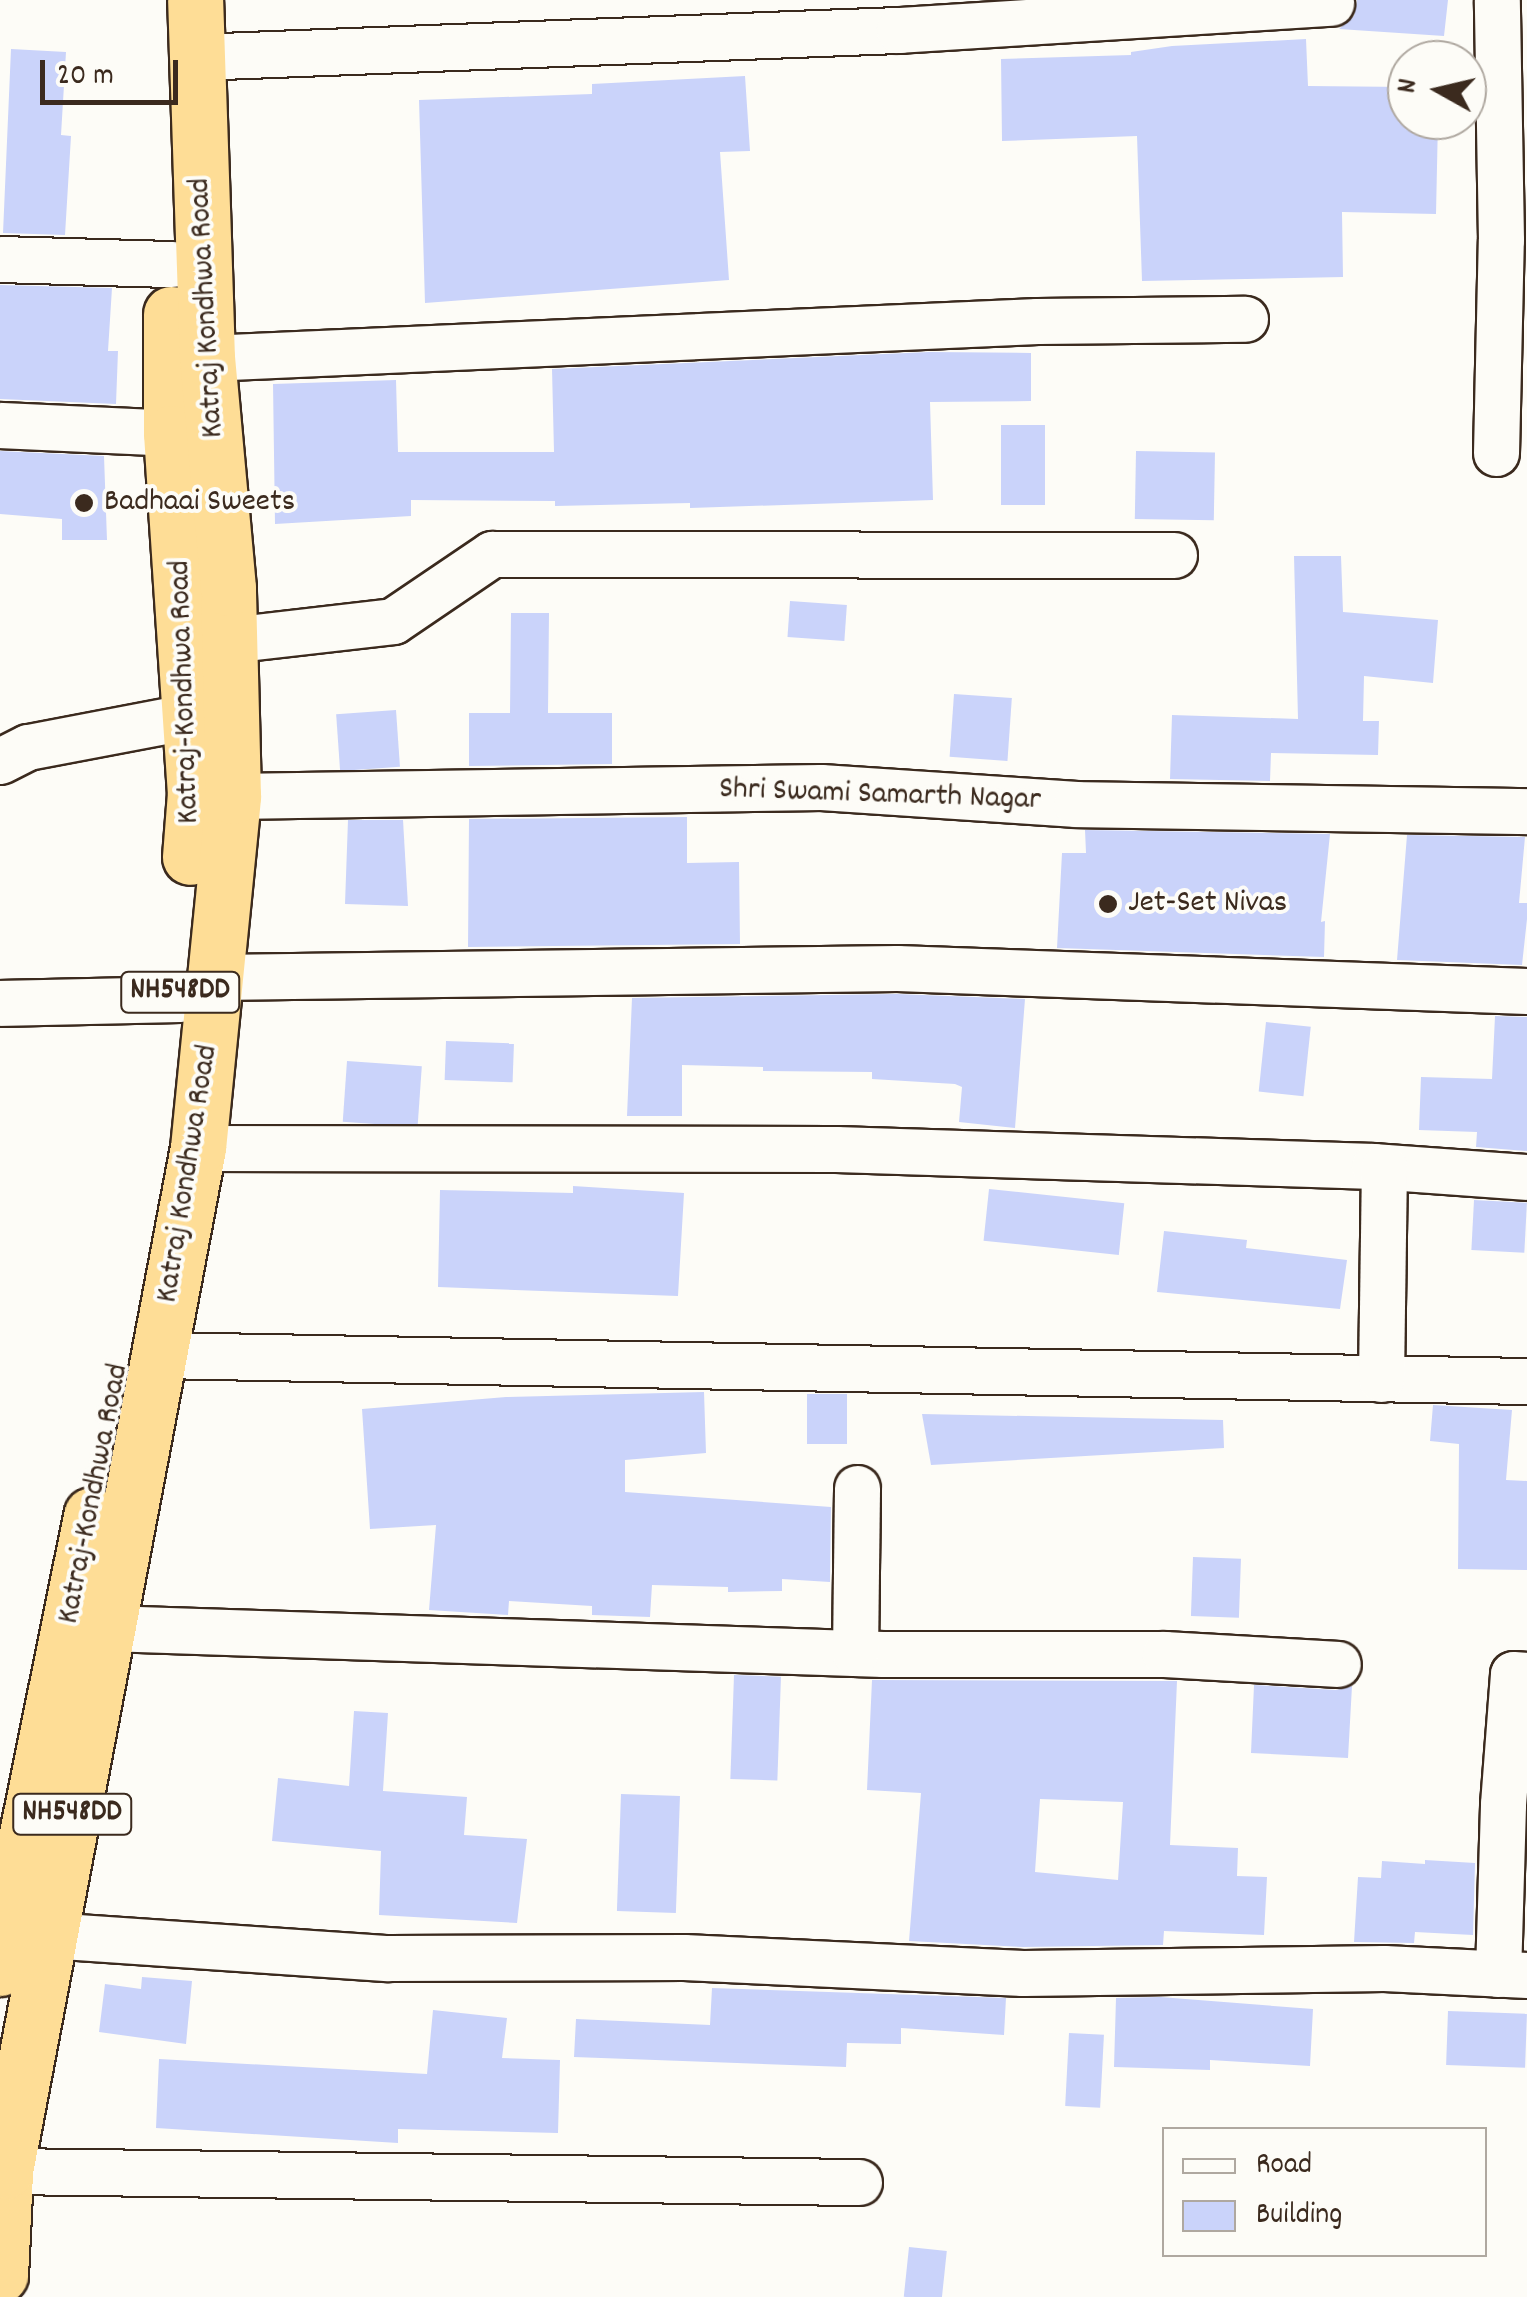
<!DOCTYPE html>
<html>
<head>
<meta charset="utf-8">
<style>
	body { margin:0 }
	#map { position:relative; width:1527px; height:2297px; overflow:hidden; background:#fdfcf7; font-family:Dekko,sans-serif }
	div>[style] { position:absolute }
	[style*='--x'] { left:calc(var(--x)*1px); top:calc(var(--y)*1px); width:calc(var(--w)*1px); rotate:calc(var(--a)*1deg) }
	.building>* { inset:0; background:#cad3fa; transform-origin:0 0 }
	.roads { filter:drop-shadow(2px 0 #3b2a1e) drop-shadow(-2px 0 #3b2a1e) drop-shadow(0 2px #3b2a1e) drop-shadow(0 -2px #3b2a1e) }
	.street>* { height:45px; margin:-22.5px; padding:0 22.5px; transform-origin:22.5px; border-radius:22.5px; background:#fdfcf7 }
	.highway>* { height:55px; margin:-27.5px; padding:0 27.5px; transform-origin:27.5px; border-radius:27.5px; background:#fedd96 }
	.dots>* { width:28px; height:28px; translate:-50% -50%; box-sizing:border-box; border:5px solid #fdfcf7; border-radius:50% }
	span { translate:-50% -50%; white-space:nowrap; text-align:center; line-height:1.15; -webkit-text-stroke:8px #fdfcf7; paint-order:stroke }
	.shield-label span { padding:2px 8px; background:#fdfcf7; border:2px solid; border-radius:8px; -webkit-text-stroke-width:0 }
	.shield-label { font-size:30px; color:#3b2a1e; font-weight:700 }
	.street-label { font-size:32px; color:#3b2a1e }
	.poi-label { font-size:32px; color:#3b2a1e }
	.left { translate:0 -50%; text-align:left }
	.legend { position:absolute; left:1162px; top:2127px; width:325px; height:130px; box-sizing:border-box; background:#fdfcf7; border:2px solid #afa8a0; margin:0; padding:12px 18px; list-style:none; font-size:30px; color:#3b2a1e }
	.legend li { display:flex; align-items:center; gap:20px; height:50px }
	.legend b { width:50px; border:2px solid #afa8a0 }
	.north { position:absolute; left:1387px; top:40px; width:100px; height:100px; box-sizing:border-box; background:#fdfcf7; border:2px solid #afa8a0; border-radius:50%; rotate:278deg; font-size:28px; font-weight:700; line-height:40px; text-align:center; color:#3b2a1e }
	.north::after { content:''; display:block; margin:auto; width:35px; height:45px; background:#3b2a1e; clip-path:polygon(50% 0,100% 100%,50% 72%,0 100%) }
	.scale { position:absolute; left:40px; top:60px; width:138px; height:45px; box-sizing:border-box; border:5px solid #3b2a1e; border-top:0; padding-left:12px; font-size:30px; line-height:35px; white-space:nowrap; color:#3b2a1e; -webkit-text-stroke:8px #fdfcf7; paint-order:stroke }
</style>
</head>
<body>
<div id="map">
	<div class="building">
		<i style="clip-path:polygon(1357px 0,1448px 0,1444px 36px,1339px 29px,1354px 16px)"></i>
		<i style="clip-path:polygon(1306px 39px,1308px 86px,1407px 87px,1407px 120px,1438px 120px,1436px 214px,1342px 212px,1343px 277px,1142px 281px,1137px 136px,1002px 141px,1001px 59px,1131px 55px,1131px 52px,1172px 46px)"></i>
		<i style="clip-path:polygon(11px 49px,66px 52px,61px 135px,71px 136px,65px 235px,3px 233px)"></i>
		<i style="clip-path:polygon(745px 76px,750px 151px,720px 152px,729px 280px,425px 303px,419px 100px,592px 94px,592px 84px)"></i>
		<i style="clip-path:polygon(0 285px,112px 288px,108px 351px,118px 351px,116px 404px,0 399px)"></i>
		<i style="clip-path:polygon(929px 352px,1031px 353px,1031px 401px,930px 402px,933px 500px,690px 508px,690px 503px,555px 506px,555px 501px,411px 500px,411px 516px,275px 524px,273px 384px,396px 380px,398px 452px,554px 452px,552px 369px)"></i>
		<i style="left:1001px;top:425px;width:44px;height:80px"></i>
		<i style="clip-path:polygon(0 451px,104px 456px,107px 540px,62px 540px,62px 519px,0 514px)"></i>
		<i style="left:1136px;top:451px;width:79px;height:68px;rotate:1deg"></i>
		<i style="clip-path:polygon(1294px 556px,1341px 556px,1343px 612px,1438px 620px,1433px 683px,1364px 676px,1363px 721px,1379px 721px,1378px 755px,1271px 753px,1270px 781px,1170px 779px,1172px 715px,1298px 719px)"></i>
		<i style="left:790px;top:601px;width:57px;height:36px;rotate:4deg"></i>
		<i style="clip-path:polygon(511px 613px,549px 613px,548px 713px,612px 713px,612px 764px,469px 766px,469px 713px,510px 713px)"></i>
		<i style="left:954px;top:694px;width:58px;height:63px;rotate:4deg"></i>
		<i style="left:396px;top:710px;width:57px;height:60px;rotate:86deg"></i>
		<i style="clip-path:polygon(687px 817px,687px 863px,739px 862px,740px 944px,468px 947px,469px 819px)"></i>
		<i style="clip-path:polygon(348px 820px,403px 820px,408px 906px,345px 904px)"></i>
		<i style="clip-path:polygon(1085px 830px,1330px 834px,1321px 922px,1325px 921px,1324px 957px,1057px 948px,1062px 853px,1086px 853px)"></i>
		<i style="clip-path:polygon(1407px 835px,1525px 837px,1519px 903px,1527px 903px,1527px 919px,1522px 965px,1397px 960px)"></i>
		<i style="clip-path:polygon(897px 994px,1025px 999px,1015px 1128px,959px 1122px,962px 1087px,955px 1084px,872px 1079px,872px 1072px,763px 1071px,763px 1067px,682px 1065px,682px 1116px,627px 1116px,632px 998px)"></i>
		<i style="clip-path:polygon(1495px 1016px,1527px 1017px,1527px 1151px,1476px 1147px,1477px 1132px,1419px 1130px,1421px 1077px,1492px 1079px)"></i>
		<i style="left:1266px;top:1022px;width:45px;height:70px;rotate:6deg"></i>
		<i style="left:446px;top:1041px;width:68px;height:39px;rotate:2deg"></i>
		<i style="left:347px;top:1061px;width:75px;height:61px;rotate:4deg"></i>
		<i style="clip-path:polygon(573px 1186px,684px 1193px,678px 1296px,438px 1287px,440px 1190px,573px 1193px)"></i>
		<i style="left:989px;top:1189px;width:136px;height:52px;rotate:6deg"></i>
		<i style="left:1474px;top:1200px;width:53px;height:50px;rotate:3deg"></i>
		<i style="clip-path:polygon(1164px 1231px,1247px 1240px,1246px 1248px,1347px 1260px,1340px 1309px,1157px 1292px)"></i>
		<i style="clip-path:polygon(704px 1392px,706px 1453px,625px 1460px,625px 1492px,831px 1507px,830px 1582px,782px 1579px,782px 1591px,728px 1592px,728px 1587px,652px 1585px,650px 1617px,592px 1615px,592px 1606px,509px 1601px,508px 1615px,429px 1610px,436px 1525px,370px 1529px,362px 1409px,506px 1397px)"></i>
		<i style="left:807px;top:1394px;width:40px;height:50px"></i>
		<i style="clip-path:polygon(1433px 1405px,1512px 1410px,1506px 1480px,1527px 1481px,1527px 1570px,1458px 1569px,1459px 1444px,1430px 1441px)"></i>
		<i style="clip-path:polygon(922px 1414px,1223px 1420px,1224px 1448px,931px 1465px)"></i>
		<i style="left:1193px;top:1557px;width:48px;height:59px;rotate:2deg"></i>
		<i style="left:734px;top:1675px;width:47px;height:104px;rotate:2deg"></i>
		<i style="clip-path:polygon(evenodd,872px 1680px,1177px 1681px,1170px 1845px,1238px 1848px,1237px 1876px,1267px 1877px,1264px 1935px,1164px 1931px,1163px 1945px,1023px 1947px,909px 1941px,921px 1793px,867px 1790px,872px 1680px,1040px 1799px,1123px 1802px,1118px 1880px,1035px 1872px,1040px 1799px)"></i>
		<i style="clip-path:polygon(1254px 1685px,1336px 1690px,1352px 1686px,1348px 1758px,1251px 1753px)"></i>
		<i style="clip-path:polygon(354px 1711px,388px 1713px,383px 1791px,467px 1797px,464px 1835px,527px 1839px,517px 1923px,379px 1915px,381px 1851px,272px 1841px,278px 1778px,349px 1786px)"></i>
		<i style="left:621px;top:1794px;width:59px;height:117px;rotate:2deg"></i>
		<i style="clip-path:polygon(1425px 1860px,1475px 1863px,1473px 1935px,1415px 1932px,1414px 1943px,1354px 1942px,1358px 1877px,1381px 1878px,1382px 1861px,1425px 1864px)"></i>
		<i style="clip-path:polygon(142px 1977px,192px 1981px,186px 2044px,99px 2032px,105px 1984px,141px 1989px)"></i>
		<i style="clip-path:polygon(712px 1988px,1006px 1998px,1004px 2035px,901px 2028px,901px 2044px,847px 2043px,846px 2067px,574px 2057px,576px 2019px,710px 2025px)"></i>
		<i style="clip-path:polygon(1160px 1997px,1313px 2009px,1310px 2066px,1210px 2060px,1210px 2070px,1114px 2067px,1116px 1998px)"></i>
		<i style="clip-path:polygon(433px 2010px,507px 2018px,502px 2058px,560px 2060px,558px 2133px,398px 2129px,398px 2143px,156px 2128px,159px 2059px,427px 2074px)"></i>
		<i style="left:1448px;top:2011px;width:79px;height:54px;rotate:2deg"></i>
		<i style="left:1069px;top:2033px;width:35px;height:73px;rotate:3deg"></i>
		<i style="left:909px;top:2247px;width:38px;height:50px;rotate:6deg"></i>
	</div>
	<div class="roads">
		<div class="street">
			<i style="--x:195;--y:57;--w:705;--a:-2.2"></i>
			<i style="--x:899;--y:30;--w:433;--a:-3.6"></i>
			<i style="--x:0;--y:259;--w:172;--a:1.7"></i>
			<i style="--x:207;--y:358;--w:831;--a:-2.55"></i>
			<i style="--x:1037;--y:321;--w:208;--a:-0.6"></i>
			<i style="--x:0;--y:425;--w:202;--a:2.6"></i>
			<i style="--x:1496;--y:453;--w:213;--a:-88.7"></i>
			<i style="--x:1501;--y:240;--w:240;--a:-91"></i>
			<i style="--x:229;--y:640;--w:165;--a:-6.6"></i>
			<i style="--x:393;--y:621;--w:120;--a:-34.1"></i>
			<i style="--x:492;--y:554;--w:682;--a:0.08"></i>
			<i style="--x:0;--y:761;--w:31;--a:-27"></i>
			<i style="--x:28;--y:747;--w:165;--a:-10.8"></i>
			<i style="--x:233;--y:796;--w:588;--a:-0.88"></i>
			<i style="--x:821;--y:787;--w:256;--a:3.8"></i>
			<i style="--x:1076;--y:804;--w:451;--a:0.9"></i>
			<i style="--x:217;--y:977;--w:680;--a:-0.76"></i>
			<i style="--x:897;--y:968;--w:630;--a:2.09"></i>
			<i style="--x:0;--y:1003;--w:180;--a:-1.3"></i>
			<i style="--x:198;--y:1148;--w:638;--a:0.09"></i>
			<i style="--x:836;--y:1149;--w:538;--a:1.81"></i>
			<i style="--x:1374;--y:1166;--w:153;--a:4.1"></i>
			<i style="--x:159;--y:1355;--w:1368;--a:1.09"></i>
			<i style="--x:1381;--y:1379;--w:212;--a:-89.2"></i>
			<i style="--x:108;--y:1628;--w:775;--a:1.92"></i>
			<i style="--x:883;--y:1654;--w:282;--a:0"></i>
			<i style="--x:1165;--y:1654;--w:173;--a:3.3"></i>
			<i style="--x:855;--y:1653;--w:165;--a:-89.3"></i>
			<i style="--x:48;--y:1935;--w:341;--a:3.9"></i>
			<i style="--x:388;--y:1958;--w:296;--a:-0.2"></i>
			<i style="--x:684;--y:1957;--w:339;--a:2.7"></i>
			<i style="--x:1023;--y:1973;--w:361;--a:-0.8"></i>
			<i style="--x:1384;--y:1968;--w:143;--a:2.8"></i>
			<i style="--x:1498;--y:1974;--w:170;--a:-88.3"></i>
			<i style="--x:1503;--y:1804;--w:130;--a:-85.6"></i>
			<i style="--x:1513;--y:1674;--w:14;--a:4"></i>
			<i style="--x:5;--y:2171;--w:854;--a:0.74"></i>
		</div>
		<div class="highway">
			<i style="--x:171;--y:314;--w:119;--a:90"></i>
			<i style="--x:171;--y:433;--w:361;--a:86.2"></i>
			<i style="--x:195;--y:793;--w:64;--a:94.5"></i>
			<i style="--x:0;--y:1968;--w:462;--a:-78.6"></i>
			<i style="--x:0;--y:2275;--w:104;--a:-87.2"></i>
			<i style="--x:5;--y:2171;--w:1041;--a:-79.32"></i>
			<i style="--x:198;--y:1148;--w:354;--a:-84.3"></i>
			<i style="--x:233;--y:796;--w:208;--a:-91.4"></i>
			<i style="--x:228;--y:588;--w:231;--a:-95.2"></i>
			<i style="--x:207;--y:358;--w:358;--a:-91.9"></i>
		</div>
	</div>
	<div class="dots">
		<i style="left:84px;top:503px;background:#3b2a1e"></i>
		<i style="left:1108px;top:904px;background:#3b2a1e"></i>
	</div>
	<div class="shield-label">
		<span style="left:180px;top:992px">NH548DD</span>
		<span style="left:72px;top:1814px">NH548DD</span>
	</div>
	<div class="street-label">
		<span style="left:208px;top:308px;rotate:-93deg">Katraj Kondhwa Road</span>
		<span style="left:186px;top:692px;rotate:-92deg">Katraj-Kondhwa Road</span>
		<span style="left:880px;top:796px;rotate:2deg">Shri Swami Samarth Nagar</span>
		<span style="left:189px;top:1174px;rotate:-81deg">Katraj Kondhwa Road</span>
		<span style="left:95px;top:1494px;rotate:-79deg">Katraj-Kondhwa Road</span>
	</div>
	<div class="poi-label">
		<span class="left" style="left:104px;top:503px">Badhaai Sweets</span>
		<span class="left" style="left:1128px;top:904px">Jet-Set Nivas</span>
	</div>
	<ul class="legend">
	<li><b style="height:12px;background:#fdfcf7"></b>Road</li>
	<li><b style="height:28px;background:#cad3fa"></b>Building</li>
	</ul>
	<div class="north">N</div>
	<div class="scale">20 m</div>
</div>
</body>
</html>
